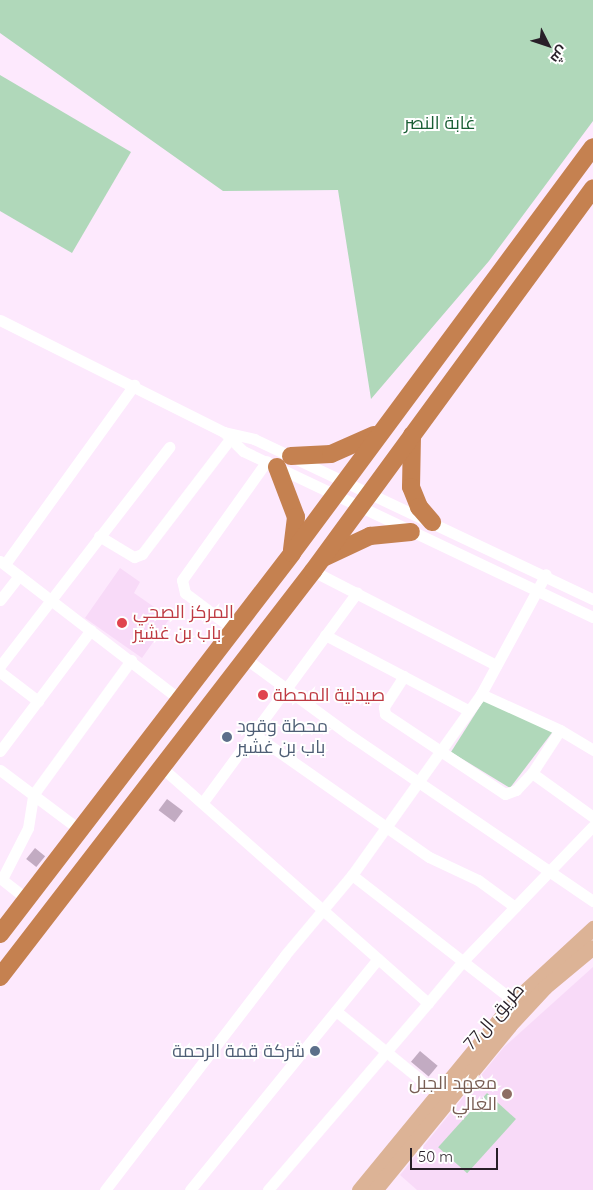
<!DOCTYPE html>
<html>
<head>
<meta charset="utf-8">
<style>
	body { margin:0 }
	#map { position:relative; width:593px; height:1190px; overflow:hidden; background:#fde9fd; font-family:Quicksand,Cairo,sans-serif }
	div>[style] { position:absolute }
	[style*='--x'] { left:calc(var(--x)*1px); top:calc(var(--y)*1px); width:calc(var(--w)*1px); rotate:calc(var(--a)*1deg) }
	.built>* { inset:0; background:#f8daf8 }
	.green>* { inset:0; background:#b0d8ba; transform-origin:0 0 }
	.building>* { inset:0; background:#c2abc2; transform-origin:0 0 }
	.minor>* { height:11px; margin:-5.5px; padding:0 5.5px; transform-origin:5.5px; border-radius:5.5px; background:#fff }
	.major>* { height:15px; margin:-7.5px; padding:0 7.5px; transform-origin:7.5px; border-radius:7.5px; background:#dcb396 }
	.highway>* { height:18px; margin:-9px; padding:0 9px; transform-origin:9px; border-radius:9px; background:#c58150 }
	.dots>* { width:14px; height:14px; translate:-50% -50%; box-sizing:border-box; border:2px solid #fff; border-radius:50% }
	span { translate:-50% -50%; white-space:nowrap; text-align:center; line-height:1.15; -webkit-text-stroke:4px #fff; paint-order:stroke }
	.park-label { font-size:18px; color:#195e34 }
	.health-label { font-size:18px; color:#be3a42 }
	.left { translate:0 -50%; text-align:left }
	.service-label { font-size:18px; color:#4e5e75 }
	.right { translate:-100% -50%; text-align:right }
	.street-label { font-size:18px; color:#281f28 }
	.education-label { font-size:18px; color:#785e54 }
	.north { position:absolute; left:523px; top:20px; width:50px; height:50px; -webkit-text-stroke:4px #fff; paint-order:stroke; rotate:131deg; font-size:14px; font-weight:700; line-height:20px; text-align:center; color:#281f28 }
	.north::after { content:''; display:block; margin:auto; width:18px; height:22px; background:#281f28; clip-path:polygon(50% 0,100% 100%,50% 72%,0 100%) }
	.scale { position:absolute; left:410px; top:1148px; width:88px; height:22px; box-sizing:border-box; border:2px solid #281f28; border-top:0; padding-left:6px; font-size:15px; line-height:18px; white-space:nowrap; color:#281f28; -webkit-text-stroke:4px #fff; paint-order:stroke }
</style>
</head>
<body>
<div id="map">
	<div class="built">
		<i style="clip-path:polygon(120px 568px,140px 582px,134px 593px,170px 618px,142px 658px,85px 618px)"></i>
		<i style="clip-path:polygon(593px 967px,593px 1190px,417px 1190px,400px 1175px,504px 1047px)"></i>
	</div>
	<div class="green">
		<i style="clip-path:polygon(0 0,593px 0,593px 121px,489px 261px,371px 399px,338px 190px,223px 191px,0 33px)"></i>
		<i style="clip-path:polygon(0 75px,131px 152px,72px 253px,0 211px)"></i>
		<i style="clip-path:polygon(484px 700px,554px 730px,510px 788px,451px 752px)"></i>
		<i style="left:487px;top:1093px;width:39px;height:73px;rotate:42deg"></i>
	</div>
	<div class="building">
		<i style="left:167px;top:799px;width:20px;height:14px;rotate:37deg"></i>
		<i style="left:35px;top:848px;width:13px;height:14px;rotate:39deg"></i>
		<i style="left:420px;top:1051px;width:23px;height:14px;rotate:40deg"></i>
	</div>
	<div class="minor">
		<i style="--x:0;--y:320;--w:250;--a:26.6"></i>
		<i style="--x:224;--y:432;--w:27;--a:45"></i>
		<i style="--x:243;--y:451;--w:387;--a:25.4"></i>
		<i style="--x:224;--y:432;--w:31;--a:13"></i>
		<i style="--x:254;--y:439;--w:375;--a:25.3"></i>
		<i style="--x:99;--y:536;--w:41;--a:31"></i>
		<i style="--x:134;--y:557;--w:9;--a:-21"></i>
		<i style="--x:142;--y:554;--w:145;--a:-52.6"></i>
		<i style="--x:0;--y:561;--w:226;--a:37.6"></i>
		<i style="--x:5;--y:564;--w:221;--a:-54.2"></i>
		<i style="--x:313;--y:571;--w:206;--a:27.2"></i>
		<i style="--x:0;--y:600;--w:31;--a:-52"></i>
		<i style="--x:233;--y:629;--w:60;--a:-143.1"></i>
		<i style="--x:185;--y:593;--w:13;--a:-103"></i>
		<i style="--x:182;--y:580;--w:146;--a:-54.5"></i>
		<i style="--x:325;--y:635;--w:161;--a:27.7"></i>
		<i style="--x:246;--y:659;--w:130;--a:36.3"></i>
		<i style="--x:351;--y:736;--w:293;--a:34.3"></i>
		<i style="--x:0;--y:666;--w:277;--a:-52.3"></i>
		<i style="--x:0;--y:672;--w:48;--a:37.3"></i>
		<i style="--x:404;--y:676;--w:37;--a:123"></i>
		<i style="--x:384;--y:707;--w:7;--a:82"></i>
		<i style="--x:385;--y:714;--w:144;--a:33.7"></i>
		<i style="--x:505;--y:794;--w:12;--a:-20"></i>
		<i style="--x:516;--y:790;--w:23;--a:-47"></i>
		<i style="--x:532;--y:773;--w:51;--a:-56.9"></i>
		<i style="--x:481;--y:694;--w:87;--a:24.5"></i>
		<i style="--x:560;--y:730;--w:39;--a:31"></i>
		<i style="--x:252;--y:733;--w:216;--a:35"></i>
		<i style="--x:429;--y:857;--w:54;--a:25.1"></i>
		<i style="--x:478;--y:880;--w:46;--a:36.1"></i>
		<i style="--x:0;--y:751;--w:151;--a:-53.1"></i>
		<i style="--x:160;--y:766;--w:358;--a:41.5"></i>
		<i style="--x:428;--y:1003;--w:246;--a:130.6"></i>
		<i style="--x:0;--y:770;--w:99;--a:36.8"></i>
		<i style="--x:532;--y:773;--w:75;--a:35.8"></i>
		<i style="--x:203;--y:802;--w:260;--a:-53.7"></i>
		<i style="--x:352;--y:875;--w:205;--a:37.9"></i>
		<i style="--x:0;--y:878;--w:33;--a:38"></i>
		<i style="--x:2;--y:879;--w:57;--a:-63"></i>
		<i style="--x:28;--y:828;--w:33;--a:-81"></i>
		<i style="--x:33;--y:795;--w:167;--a:-54"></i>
		<i style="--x:428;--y:1003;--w:55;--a:-50.2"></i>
		<i style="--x:463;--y:961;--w:187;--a:-46.1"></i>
		<i style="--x:336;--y:1011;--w:130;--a:39.1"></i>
		<i style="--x:105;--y:1190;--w:296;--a:-52.5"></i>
		<i style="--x:285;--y:955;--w:104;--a:-50.1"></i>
		<i style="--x:352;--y:875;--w:222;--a:-54.5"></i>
		<i style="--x:481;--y:694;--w:136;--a:-61.6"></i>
		<i style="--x:190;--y:1190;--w:298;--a:-50.9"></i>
	</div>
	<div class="major">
		<i style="--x:359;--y:1190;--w:244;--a:-50.6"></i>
		<i style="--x:514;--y:1001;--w:108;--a:-42.7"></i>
		<i style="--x:375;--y:1190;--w:212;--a:-50.7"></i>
		<i style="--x:509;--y:1026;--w:53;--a:-47.3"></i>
		<i style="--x:545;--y:987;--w:62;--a:-39.8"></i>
	</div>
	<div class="highway">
		<i style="--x:412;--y:435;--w:52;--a:91.1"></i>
		<i style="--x:411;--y:487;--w:22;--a:68"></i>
		<i style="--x:419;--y:507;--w:20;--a:49"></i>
		<i style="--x:291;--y:456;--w:40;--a:-2.9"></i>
		<i style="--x:331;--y:454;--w:47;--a:-23.8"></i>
		<i style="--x:277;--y:467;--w:53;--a:69.2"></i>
		<i style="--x:296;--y:517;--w:33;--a:97"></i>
		<i style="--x:325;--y:557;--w:50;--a:-25"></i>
		<i style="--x:370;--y:536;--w:41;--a:-5.6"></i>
		<i style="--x:0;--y:934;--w:480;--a:-52.5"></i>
		<i style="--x:292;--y:553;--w:505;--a:-53.45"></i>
		<i style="--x:0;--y:977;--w:513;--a:-52.37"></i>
		<i style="--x:313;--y:571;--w:474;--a:-53.8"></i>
	</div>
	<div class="dots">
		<i style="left:122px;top:623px;background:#e0444e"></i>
		<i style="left:263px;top:695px;background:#e0444e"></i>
		<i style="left:227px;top:737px;background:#5c6f8a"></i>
		<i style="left:315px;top:1051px;background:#5c6f8a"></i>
		<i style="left:507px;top:1094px;background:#8d6e63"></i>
	</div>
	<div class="park-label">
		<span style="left:440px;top:123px">غابة النصر</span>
	</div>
	<div class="health-label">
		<span class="left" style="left:133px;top:623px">المركز الصحي<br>باب بن غشير</span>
		<span class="left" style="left:273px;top:695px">صيدلية المحطة</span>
	</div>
	<div class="service-label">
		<span class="left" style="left:237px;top:737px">محطة وقود<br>باب بن غشير</span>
		<span class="right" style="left:305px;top:1051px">شركة قمة الرحمة</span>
	</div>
	<div class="street-label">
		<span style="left:494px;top:1017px;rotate:-49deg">طريق ال77</span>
	</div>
	<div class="education-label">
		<span class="right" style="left:497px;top:1094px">معهد الجبل<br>العالي</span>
	</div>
	<div class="north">ش</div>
	<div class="scale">50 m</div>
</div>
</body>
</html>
